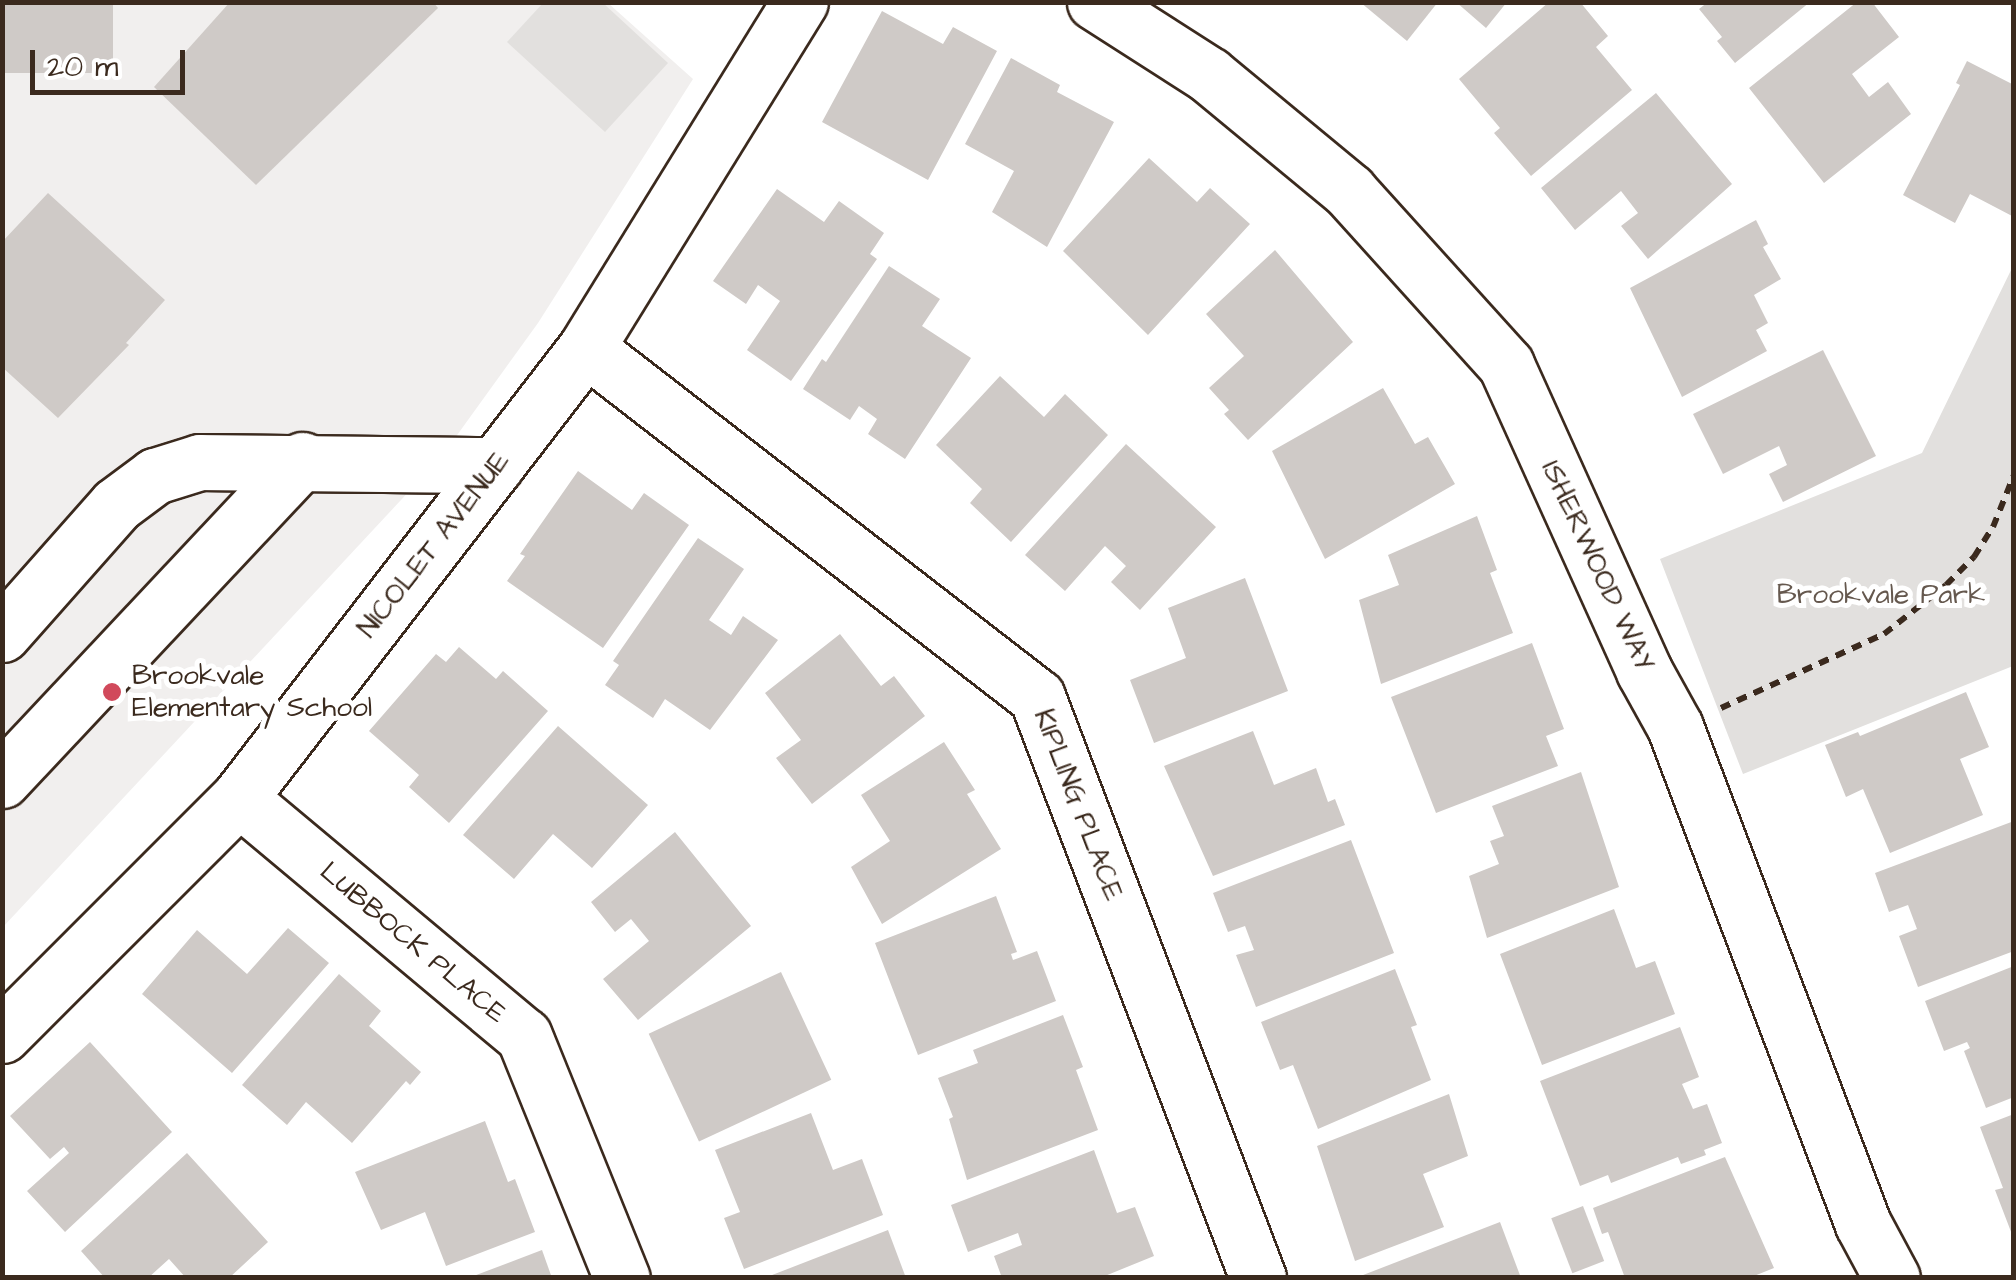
<!DOCTYPE html>
<html>
<head>
<meta charset="utf-8">
<style>
	body { margin:0 }
	#map { position:relative; width:2016px; height:1280px; overflow:hidden; background:#fff; font-family:"Architects Daughter",sans-serif }
	div>[style] { position:absolute }
	[style*='--x'] { left:calc(var(--x)*1px); top:calc(var(--y)*1px); width:calc(var(--w)*1px); rotate:calc(var(--a)*1deg) }
	.built>* { inset:0; background:#f1efee }
	.green>* { inset:0; background:#e2e0de }
	.building>* { inset:0; background:#cfcac7; transform-origin:0 0 }
	.path>* { height:6px; margin-top:-3px; transform-origin:0; background:repeating-linear-gradient(90deg,#3b2a1e 0 10px,transparent 0 18px) }
	.roads { filter:drop-shadow(2px 0 #3b2a1e) drop-shadow(-2px 0 #3b2a1e) drop-shadow(0 2px #3b2a1e) drop-shadow(0 -2px #3b2a1e) }
	.minor>* { height:55px; margin:-27.5px; padding:0 27.5px; transform-origin:27.5px; border-radius:27.5px; background:#fff }
	.dots>* { width:28px; height:28px; translate:-50% -50%; box-sizing:border-box; border:5px solid #fff; border-radius:50% }
	span { translate:-50% -50%; white-space:nowrap; text-align:center; line-height:1.15; -webkit-text-stroke:10px #fff; paint-order:stroke }
	.street-label { font-size:28px; color:#3b2a1e }
	.park-label { font-size:28px; color:#65584e }
	.poi-label { font-size:28px; color:#3b2a1e }
	.left { translate:0 -50%; text-align:left }
	.frame { position:absolute; inset:0; border:5px solid #3b2a1e; pointer-events:none }
	.scale { position:absolute; left:30px; top:50px; width:155px; height:45px; box-sizing:border-box; border:5px solid #3b2a1e; border-top:0; padding-left:12px; font-size:30px; line-height:35px; white-space:nowrap; color:#3b2a1e; -webkit-text-stroke:8px #fff; paint-order:stroke }
</style>
</head>
<body>
<div id="map">
	<div class="built">
		<i style="clip-path:polygon(3px 3px,608px 3px,693px 79px,538px 323px,442px 456px,3px 927px)"></i>
	</div>
	<div class="green">
		<i style="clip-path:polygon(543px 3px,603px 3px,668px 63px,605px 132px,507px 42px)"></i>
		<i style="clip-path:polygon(2013px 266px,2013px 666px,1743px 774px,1660px 559px,1922px 453px)"></i>
	</div>
	<div class="building">
		<i style="left:2px;top:2px;width:111px;height:71px"></i>
		<i style="clip-path:polygon(230px 2px,433px 2px,438px 8px,256px 185px,154px 87px)"></i>
		<i style="clip-path:polygon(1360px 2px,1438px 2px,1407px 41px)"></i>
		<i style="clip-path:polygon(1456px 2px,1507px 2px,1486px 28px)"></i>
		<i style="clip-path:polygon(1549px 2px,1580px 2px,1608px 36px,1596px 47px,1632px 90px,1531px 176px,1494px 133px,1500px 128px,1459px 79px)"></i>
		<i style="clip-path:polygon(1708px 2px,1810px 2px,1735px 63px,1717px 41px,1722px 37px,1699px 9px)"></i>
		<i style="clip-path:polygon(1857px 2px,1872px 2px,1899px 37px,1852px 74px,1869px 97px,1888px 82px,1911px 114px,1824px 183px,1749px 88px)"></i>
		<i style="clip-path:polygon(882px 11px,943px 44px,953px 27px,997px 51px,928px 180px,822px 122px)"></i>
		<i style="clip-path:polygon(1011px 58px,1060px 85px,1057px 92px,1114px 122px,1047px 247px,992px 212px,1014px 171px,965px 144px)"></i>
		<i style="clip-path:polygon(1967px 61px,2014px 85px,2014px 217px,1970px 194px,1955px 223px,1903px 195px,1960px 85px,1956px 83px)"></i>
		<i style="clip-path:polygon(1656px 93px,1732px 184px,1648px 259px,1621px 226px,1638px 213px,1621px 191px,1575px 230px,1541px 188px)"></i>
		<i style="clip-path:polygon(1149px 158px,1197px 202px,1210px 188px,1250px 224px,1148px 335px,1063px 251px)"></i>
		<i style="clip-path:polygon(777px 189px,824px 222px,839px 201px,884px 233px,870px 254px,877px 259px,791px 381px,747px 350px,780px 301px,758px 285px,746px 304px,713px 281px)"></i>
		<i style="clip-path:polygon(48px 193px,165px 300px,126px 343px,129px 345px,58px 418px,2px 367px,2px 242px)"></i>
		<i style="clip-path:polygon(1756px 220px,1768px 244px,1763px 247px,1781px 279px,1754px 295px,1768px 323px,1756px 330px,1767px 351px,1682px 397px,1630px 288px)"></i>
		<i style="clip-path:polygon(1275px 250px,1353px 342px,1248px 440px,1224px 414px,1229px 410px,1209px 388px,1244px 356px,1206px 314px)"></i>
		<i style="clip-path:polygon(889px 266px,940px 299px,922px 326px,971px 358px,905px 459px,868px 434px,877px 419px,859px 406px,850px 420px,803px 389px,822px 359px,826px 362px)"></i>
		<i style="clip-path:polygon(1823px 350px,1876px 456px,1783px 502px,1769px 474px,1787px 465px,1779px 446px,1723px 474px,1693px 414px)"></i>
		<i style="clip-path:polygon(1000px 376px,1044px 417px,1065px 394px,1108px 435px,1011px 542px,970px 503px,982px 489px,936px 445px)"></i>
		<i style="clip-path:polygon(1383px 388px,1415px 444px,1428px 437px,1455px 484px,1325px 559px,1272px 451px)"></i>
		<i style="clip-path:polygon(1126px 444px,1216px 527px,1140px 610px,1111px 582px,1126px 566px,1105px 546px,1065px 591px,1025px 555px)"></i>
		<i style="clip-path:polygon(578px 471px,632px 510px,644px 493px,689px 525px,603px 648px,507px 581px,525px 556px,520px 554px)"></i>
		<i style="clip-path:polygon(1477px 516px,1497px 570px,1490px 573px,1513px 633px,1381px 684px,1359px 600px,1399px 585px,1388px 555px)"></i>
		<i style="clip-path:polygon(698px 538px,744px 569px,709px 620px,731px 635px,743px 616px,778px 640px,710px 730px,665px 699px,653px 718px,605px 685px,619px 665px,613px 661px)"></i>
		<i style="clip-path:polygon(1245px 578px,1288px 691px,1154px 743px,1130px 680px,1186px 658px,1168px 608px)"></i>
		<i style="clip-path:polygon(840px 634px,881px 686px,894px 676px,925px 716px,812px 804px,776px 758px,801px 740px,765px 693px)"></i>
		<i style="clip-path:polygon(1532px 643px,1564px 729px,1546px 736px,1558px 766px,1436px 813px,1391px 697px)"></i>
		<i style="clip-path:polygon(459px 647px,496px 679px,503px 671px,548px 711px,449px 823px,409px 787px,419px 775px,369px 731px,436px 654px,446px 662px)"></i>
		<i style="clip-path:polygon(1966px 692px,1989px 747px,1960px 759px,1983px 815px,1890px 853px,1863px 789px,1846px 797px,1825px 745px,1858px 732px,1860px 736px)"></i>
		<i style="clip-path:polygon(558px 726px,648px 805px,592px 868px,553px 834px,514px 879px,463px 835px)"></i>
		<i style="clip-path:polygon(1253px 731px,1274px 785px,1316px 768px,1328px 802px,1335px 799px,1345px 825px,1213px 876px,1164px 766px)"></i>
		<i style="clip-path:polygon(944px 742px,975px 790px,967px 794px,1001px 849px,882px 924px,851px 867px,890px 841px,861px 795px)"></i>
		<i style="clip-path:polygon(1581px 772px,1619px 887px,1487px 938px,1469px 876px,1499px 864px,1490px 841px,1504px 836px,1492px 806px)"></i>
		<i style="clip-path:polygon(2014px 821px,2014px 951px,1918px 987px,1899px 936px,1917px 929px,1908px 905px,1889px 912px,1875px 873px)"></i>
		<i style="clip-path:polygon(675px 832px,751px 926px,638px 1020px,603px 979px,649px 941px,631px 919px,615px 932px,591px 902px)"></i>
		<i style="clip-path:polygon(1351px 840px,1394px 953px,1256px 1007px,1236px 955px,1254px 950px,1245px 926px,1228px 932px,1213px 893px)"></i>
		<i style="clip-path:polygon(996px 896px,1017px 952px,1011px 954px,1013px 960px,1037px 951px,1056px 1001px,918px 1055px,875px 943px)"></i>
		<i style="clip-path:polygon(1614px 909px,1636px 968px,1655px 961px,1675px 1014px,1542px 1065px,1500px 954px)"></i>
		<i style="clip-path:polygon(288px 928px,329px 963px,232px 1073px,142px 994px,197px 930px,247px 974px)"></i>
		<i style="clip-path:polygon(2014px 966px,2014px 1097px,1986px 1108px,1964px 1051px,1970px 1048px,1967px 1042px,1944px 1051px,1925px 1001px)"></i>
		<i style="clip-path:polygon(1395px 969px,1417px 1025px,1411px 1027px,1431px 1080px,1318px 1129px,1293px 1065px,1280px 1070px,1261px 1022px)"></i>
		<i style="left:781px;top:972px;width:119px;height:146px;rotate:65deg"></i>
		<i style="clip-path:polygon(339px 974px,381px 1011px,369px 1026px,421px 1072px,410px 1085px,406px 1081px,352px 1143px,306px 1102px,287px 1125px,242px 1085px)"></i>
		<i style="clip-path:polygon(1063px 1015px,1083px 1067px,1076px 1070px,1098px 1130px,967px 1180px,949px 1119px,953px 1117px,938px 1078px,978px 1063px,973px 1050px)"></i>
		<i style="clip-path:polygon(1680px 1027px,1699px 1077px,1682px 1084px,1693px 1109px,1707px 1104px,1722px 1143px,1704px 1150px,1706px 1155px,1681px 1164px,1678px 1157px,1611px 1183px,1608px 1175px,1580px 1186px,1540px 1081px)"></i>
		<i style="clip-path:polygon(90px 1042px,172px 1132px,65px 1232px,27px 1191px,69px 1153px,64px 1147px,50px 1159px,10px 1116px)"></i>
		<i style="clip-path:polygon(1449px 1094px,1468px 1156px,1423px 1174px,1444px 1227px,1355px 1261px,1317px 1146px)"></i>
		<i style="clip-path:polygon(811px 1113px,833px 1170px,862px 1159px,883px 1215px,744px 1269px,724px 1218px,740px 1212px,715px 1150px)"></i>
		<i style="clip-path:polygon(2014px 1114px,2014px 1236px,2013px 1237px,1995px 1190px,2003px 1188px,1980px 1127px)"></i>
		<i style="clip-path:polygon(485px 1121px,508px 1182px,515px 1179px,535px 1232px,446px 1266px,425px 1212px,381px 1230px,355px 1172px)"></i>
		<i style="clip-path:polygon(1094px 1150px,1117px 1213px,1135px 1207px,1154px 1256px,1100px 1278px,1002px 1278px,994px 1256px,1022px 1245px,1018px 1233px,968px 1252px,951px 1205px)"></i>
		<i style="clip-path:polygon(187px 1153px,268px 1242px,229px 1278px,186px 1278px,169px 1259px,148px 1278px,105px 1278px,81px 1251px)"></i>
		<i style="clip-path:polygon(1725px 1157px,1774px 1268px,1749px 1278px,1625px 1278px,1608px 1232px,1602px 1234px,1593px 1208px)"></i>
		<i style="left:1583px;top:1206px;width:59px;height:34px;rotate:69deg"></i>
		<i style="clip-path:polygon(1500px 1222px,1521px 1278px,1358px 1278px,1358px 1277px)"></i>
		<i style="clip-path:polygon(888px 1230px,906px 1278px,767px 1278px,767px 1277px)"></i>
		<i style="clip-path:polygon(542px 1250px,552px 1278px,471px 1278px,471px 1277px)"></i>
	</div>
	<div class="path">
		<i style="--x:1721;--y:708;--w:179;--a:-24.4"></i>
		<i style="--x:1884;--y:634;--w:79;--a:-38.3"></i>
		<i style="--x:1946;--y:585;--w:40;--a:-45"></i>
		<i style="--x:1974;--y:557;--w:36;--a:-58"></i>
		<i style="--x:1993;--y:527;--w:56;--a:-68"></i>
	</div>
	<div class="roads">
		<div class="minor">
			<i style="--x:1095;--y:2;--w:135;--a:32.6"></i>
			<i style="--x:1209;--y:75;--w:182;--a:39.6"></i>
			<i style="--x:1349;--y:191;--w:234;--a:47.9"></i>
			<i style="--x:1506;--y:365;--w:336;--a:65.7"></i>
			<i style="--x:1644;--y:671;--w:64;--a:61"></i>
			<i style="--x:1675;--y:727;--w:531;--a:69.28"></i>
			<i style="--x:1863;--y:1224;--w:61;--a:61.8"></i>
			<i style="--x:586;--y:348;--w:570;--a:37.73"></i>
			<i style="--x:1037;--y:697;--w:622;--a:69.17"></i>
			<i style="--x:2;--y:634;--w:172;--a:-48.5"></i>
			<i style="--x:116;--y:505;--w:49;--a:-36.6"></i>
			<i style="--x:155;--y:476;--w:47;--a:-17.3"></i>
			<i style="--x:200;--y:462;--w:296;--a:0.6"></i>
			<i style="--x:2;--y:780;--w:439;--a:-46.8"></i>
			<i style="--x:239;--y:798;--w:371;--a:39.9"></i>
			<i style="--x:524;--y:1036;--w:261;--a:68"></i>
			<i style="--x:2;--y:1035;--w:335;--a:-45"></i>
			<i style="--x:239;--y:798;--w:568;--a:-52.36"></i>
			<i style="--x:586;--y:348;--w:407;--a:-58.3"></i>
		</div>
	</div>
	<div class="dots">
		<i style="left:112px;top:692px;background:#d1495b"></i>
	</div>
	<div class="street-label">
		<span style="left:434px;top:545px;rotate:-52deg">NICOLET AVENUE</span>
		<span style="left:1597px;top:566px;rotate:65deg">ISHERWOOD WAY</span>
		<span style="left:1078px;top:805px;rotate:69deg">KIPLING PLACE</span>
		<span style="left:413px;top:943px;rotate:40deg">LUBBOCK PLACE</span>
	</div>
	<div class="park-label">
		<span style="left:1881px;top:595px">Brookvale Park</span>
	</div>
	<div class="poi-label">
		<span class="left" style="left:132px;top:692px">Brookvale<br>Elementary School</span>
	</div>
	<div class="frame"></div>
	<div class="scale">20 m</div>
</div>
</body>
</html>
